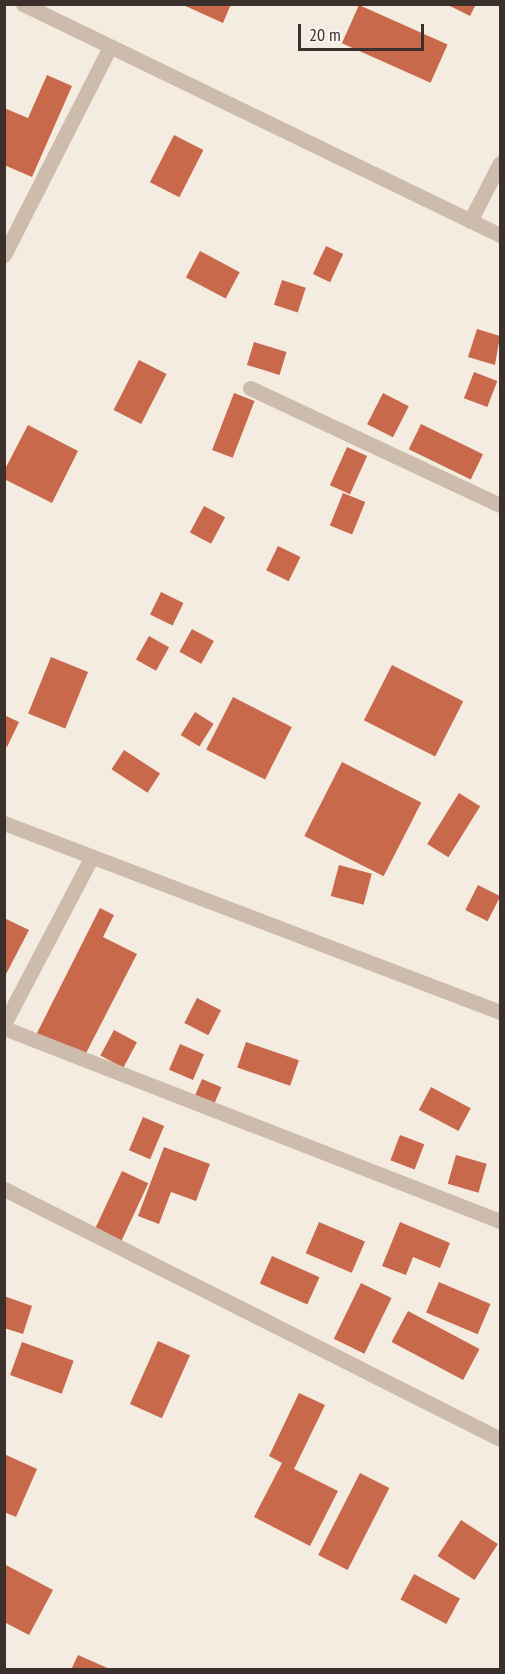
<!DOCTYPE html>
<html>
<head>
<meta charset="utf-8">
<style>
	body { margin:0 }
	#map { position:relative; width:505px; height:1674px; overflow:hidden; background:#f4ebe1; font-family:"PT Sans Narrow",sans-serif }
	div>[style] { position:absolute }
	[style*='--x'] { left:calc(var(--x)*1px); top:calc(var(--y)*1px); width:calc(var(--w)*1px); rotate:calc(var(--a)*1deg) }
	.building>* { inset:0; background:#c8694b; transform-origin:0 0 }
	.minor>* { height:15px; margin:-7.5px; padding:0 7.5px; transform-origin:7.5px; border-radius:7.5px; background:#cdbbac }
	span { translate:-50% -50%; white-space:nowrap; text-align:center; line-height:1.15; -webkit-text-stroke:5px #fbf5ee; paint-order:stroke }
	.frame { position:absolute; inset:0; border:6px solid #3b302b; pointer-events:none }
	.scale { position:absolute; left:298px; top:24px; width:126px; height:27px; box-sizing:border-box; border:3px solid #3b302b; border-top:0; padding-left:8px; font-size:18px; line-height:21px; white-space:nowrap; color:#3b302b; -webkit-text-stroke:4px #fbf5ee; paint-order:stroke }
</style>
</head>
<body>
<div id="map">
	<div class="building">
		<i style="clip-path:polygon(181px 4px,231px 4px,223px 23px)"></i>
		<i style="clip-path:polygon(446px 4px,476px 4px,470px 16px)"></i>
		<i style="left:359px;top:5px;width:97px;height:42px;rotate:24deg"></i>
		<i style="clip-path:polygon(47px 75px,72px 86px,32px 177px,4px 165px,4px 108px,28px 118px)"></i>
		<i style="left:174px;top:135px;width:33px;height:53px;rotate:27deg"></i>
		<i style="left:326px;top:246px;width:19px;height:31px;rotate:25deg"></i>
		<i style="left:200px;top:251px;width:45px;height:30px;rotate:28deg"></i>
		<i style="left:282px;top:280px;width:25px;height:26px;rotate:18deg"></i>
		<i style="clip-path:polygon(477px 329px,500px 336px,495px 365px,468px 357px)"></i>
		<i style="left:254px;top:342px;width:34px;height:24px;rotate:17deg"></i>
		<i style="left:139px;top:360px;width:31px;height:56px;rotate:27deg"></i>
		<i style="left:474px;top:372px;width:25px;height:28px;rotate:21deg"></i>
		<i style="left:234px;top:393px;width:22px;height:61px;rotate:21deg"></i>
		<i style="left:383px;top:393px;width:29px;height:35px;rotate:27deg"></i>
		<i style="left:421px;top:424px;width:69px;height:28px;rotate:26deg"></i>
		<i style="clip-path:polygon(28px 425px,78px 451px,52px 503px,4px 479px,4px 471px)"></i>
		<i style="left:347px;top:447px;width:22px;height:42px;rotate:24deg"></i>
		<i style="left:343px;top:493px;width:24px;height:35px;rotate:22deg"></i>
		<i style="left:204px;top:506px;width:24px;height:30px;rotate:28deg"></i>
		<i style="left:278px;top:546px;width:25px;height:27px;rotate:26deg"></i>
		<i style="left:161px;top:592px;width:25px;height:25px;rotate:26deg"></i>
		<i style="left:192px;top:629px;width:25px;height:26px;rotate:29deg"></i>
		<i style="left:149px;top:636px;width:23px;height:27px;rotate:29deg"></i>
		<i style="left:51px;top:657px;width:40px;height:61px;rotate:22deg"></i>
		<i style="left:392px;top:665px;width:80px;height:62px;rotate:27deg"></i>
		<i style="left:233px;top:697px;width:66px;height:59px;rotate:27deg"></i>
		<i style="left:195px;top:712px;width:22px;height:27px;rotate:32deg"></i>
		<i style="clip-path:polygon(4px 715px,19px 722px,7px 747px,4px 745px)"></i>
		<i style="left:124px;top:750px;width:43px;height:23px;rotate:33deg"></i>
		<i style="left:342px;top:762px;width:89px;height:83px;rotate:27deg"></i>
		<i style="left:459px;top:793px;width:25px;height:60px;rotate:32deg"></i>
		<i style="left:339px;top:865px;width:34px;height:32px;rotate:15deg"></i>
		<i style="left:478px;top:885px;width:25px;height:28px;rotate:27deg"></i>
		<i style="clip-path:polygon(100px 908px,114px 915px,103px 937px,137px 954px,83px 1059px,36px 1035px)"></i>
		<i style="clip-path:polygon(4px 918px,29px 930px,4px 978px)"></i>
		<i style="left:197px;top:998px;width:27px;height:28px;rotate:27deg"></i>
		<i style="left:114px;top:1030px;width:26px;height:29px;rotate:28deg"></i>
		<i style="left:246px;top:1042px;width:56px;height:27px;rotate:19deg"></i>
		<i style="left:180px;top:1044px;width:26px;height:28px;rotate:23deg"></i>
		<i style="left:202px;top:1079px;width:21px;height:28px;rotate:23deg"></i>
		<i style="left:431px;top:1087px;width:45px;height:26px;rotate:28deg"></i>
		<i style="left:143px;top:1117px;width:23px;height:36px;rotate:23deg"></i>
		<i style="left:400px;top:1135px;width:26px;height:27px;rotate:21deg"></i>
		<i style="clip-path:polygon(164px 1147px,210px 1164px,196px 1201px,171px 1192px,159px 1224px,138px 1216px)"></i>
		<i style="left:456px;top:1155px;width:32px;height:30px;rotate:16deg"></i>
		<i style="left:122px;top:1171px;width:29px;height:76px;rotate:25deg"></i>
		<i style="left:319px;top:1222px;width:50px;height:34px;rotate:23deg"></i>
		<i style="clip-path:polygon(400px 1222px,450px 1243px,440px 1268px,413px 1257px,406px 1275px,382px 1266px)"></i>
		<i style="left:272px;top:1256px;width:52px;height:30px;rotate:24deg"></i>
		<i style="left:439px;top:1282px;width:56px;height:33px;rotate:23deg"></i>
		<i style="left:361px;top:1283px;width:34px;height:62px;rotate:26deg"></i>
		<i style="clip-path:polygon(4px 1296px,32px 1306px,23px 1334px,4px 1328px)"></i>
		<i style="left:408px;top:1311px;width:81px;height:35px;rotate:28deg"></i>
		<i style="left:158px;top:1341px;width:35px;height:69px;rotate:24deg"></i>
		<i style="left:22px;top:1342px;width:55px;height:35px;rotate:20deg"></i>
		<i style="clip-path:polygon(299px 1393px,325px 1405px,294px 1469px,338px 1491px,310px 1546px,254px 1517px,282px 1463px,269px 1456px)"></i>
		<i style="clip-path:polygon(4px 1454px,37px 1469px,16px 1517px,4px 1512px)"></i>
		<i style="left:360px;top:1473px;width:33px;height:92px;rotate:27deg"></i>
		<i style="left:461px;top:1520px;width:44px;height:43px;rotate:33deg"></i>
		<i style="clip-path:polygon(4px 1564px,53px 1590px,29px 1635px,4px 1622px)"></i>
		<i style="left:414px;top:1574px;width:52px;height:29px;rotate:28deg"></i>
		<i style="clip-path:polygon(78px 1655px,112px 1670px,71px 1670px)"></i>
	</div>
	<div class="minor">
		<i style="--x:23;--y:4;--w:530;--a:25.84"></i>
		<i style="--x:470;--y:221;--w:65;--a:-62.7"></i>
		<i style="--x:4;--y:255;--w:231;--a:-63"></i>
		<i style="--x:250;--y:388;--w:276;--a:25.1"></i>
		<i style="--x:4;--y:823;--w:531;--a:20.86"></i>
		<i style="--x:4;--y:1024;--w:187;--a:-62.3"></i>
		<i style="--x:4;--y:1028;--w:532;--a:21.26"></i>
		<i style="--x:4;--y:1189;--w:555;--a:26.75"></i>
	</div>
	<div class="frame"></div>
	<div class="scale">20 m</div>
</div>
</body>
</html>
